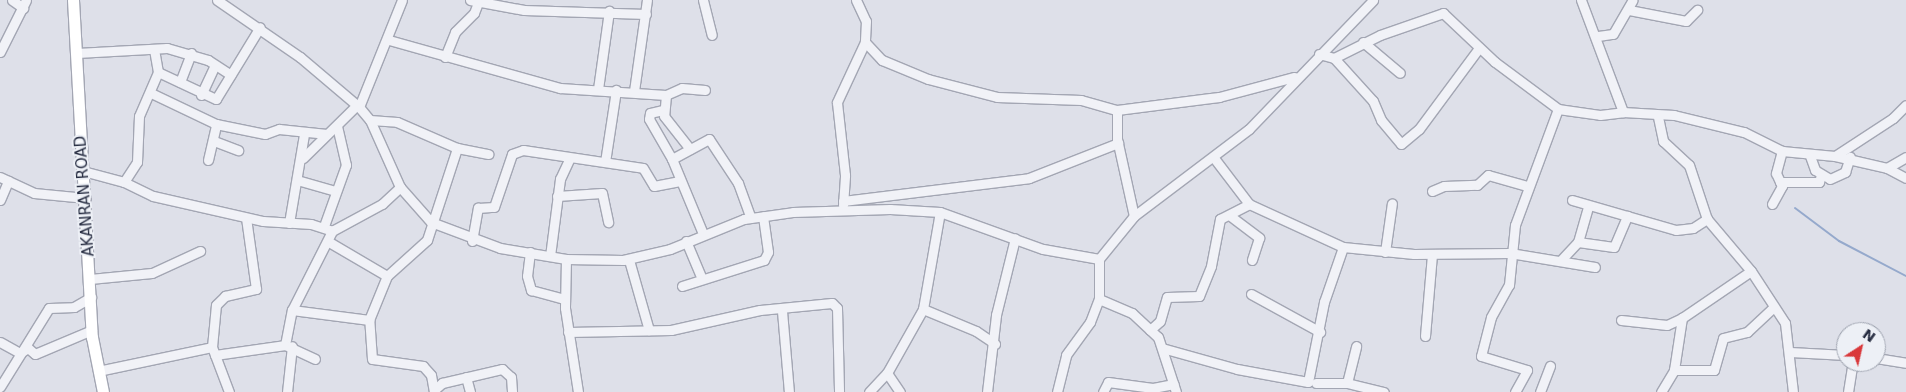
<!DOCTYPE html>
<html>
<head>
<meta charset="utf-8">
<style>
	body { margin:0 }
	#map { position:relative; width:1906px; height:392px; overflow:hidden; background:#dee0e9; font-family:"DejaVu Sans",sans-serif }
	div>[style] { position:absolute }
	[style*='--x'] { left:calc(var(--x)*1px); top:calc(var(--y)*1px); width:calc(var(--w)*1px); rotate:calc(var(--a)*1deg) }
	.stream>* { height:2px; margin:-1px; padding:0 1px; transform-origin:1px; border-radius:1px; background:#95a9cc }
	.roads { filter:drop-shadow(1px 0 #a3a6b3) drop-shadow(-1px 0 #a3a6b3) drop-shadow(0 1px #a3a6b3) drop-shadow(0 -1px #a3a6b3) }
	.minor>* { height:9px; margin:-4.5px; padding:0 4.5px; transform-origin:4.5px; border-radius:4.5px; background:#f1f2f7 }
	.secondary>* { height:11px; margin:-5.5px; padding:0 5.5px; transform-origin:5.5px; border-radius:5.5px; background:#fff }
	span { translate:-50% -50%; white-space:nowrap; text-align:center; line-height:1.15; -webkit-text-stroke:4px #edf0f6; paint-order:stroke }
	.street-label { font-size:15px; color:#262c41 }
	.north { position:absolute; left:1836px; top:322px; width:50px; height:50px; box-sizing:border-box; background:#edf0f6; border:1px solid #9da2ae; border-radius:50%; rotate:35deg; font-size:14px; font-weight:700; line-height:20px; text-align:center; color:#262c41 }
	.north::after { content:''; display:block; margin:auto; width:18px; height:22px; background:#d9373a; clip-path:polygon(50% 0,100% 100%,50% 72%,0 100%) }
</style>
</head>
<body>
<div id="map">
	<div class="stream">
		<i style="--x:1795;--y:208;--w:55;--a:36.9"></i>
		<i style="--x:1839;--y:241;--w:76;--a:27.6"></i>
	</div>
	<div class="roads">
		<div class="minor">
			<i style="--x:12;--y:0;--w:14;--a:36"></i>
			<i style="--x:217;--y:0;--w:101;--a:34.5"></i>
			<i style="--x:300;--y:57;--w:77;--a:40.3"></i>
			<i style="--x:359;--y:107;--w:17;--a:50"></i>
			<i style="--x:370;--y:120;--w:73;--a:65.9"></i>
			<i style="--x:400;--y:187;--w:47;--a:48.5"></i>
			<i style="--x:431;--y:222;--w:74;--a:20.6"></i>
			<i style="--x:500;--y:248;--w:67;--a:9.5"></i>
			<i style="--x:566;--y:259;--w:57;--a:1"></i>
			<i style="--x:623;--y:260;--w:48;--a:-13.2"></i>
			<i style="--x:670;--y:249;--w:80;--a:-22.1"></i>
			<i style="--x:744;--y:219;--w:49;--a:-8.1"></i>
			<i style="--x:793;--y:212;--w:97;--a:-1.8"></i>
			<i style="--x:890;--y:209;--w:50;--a:3.4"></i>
			<i style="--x:940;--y:212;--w:109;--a:19.8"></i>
			<i style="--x:1043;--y:249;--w:57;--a:10.1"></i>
			<i style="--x:1099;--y:259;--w:55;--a:-50.9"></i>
			<i style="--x:1134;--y:216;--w:144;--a:-37.1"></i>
			<i style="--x:1249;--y:129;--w:179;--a:-46.1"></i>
			<i style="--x:470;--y:0;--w:55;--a:10.5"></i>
			<i style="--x:524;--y:10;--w:122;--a:1.9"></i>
			<i style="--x:703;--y:0;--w:36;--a:76"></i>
			<i style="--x:856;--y:0;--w:23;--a:65"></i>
			<i style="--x:866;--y:21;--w:21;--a:93"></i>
			<i style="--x:865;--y:42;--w:25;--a:47"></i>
			<i style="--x:882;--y:60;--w:50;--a:22.4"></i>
			<i style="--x:928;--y:79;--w:71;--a:14.6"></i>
			<i style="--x:997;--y:97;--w:84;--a:2"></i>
			<i style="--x:1081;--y:100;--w:37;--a:16"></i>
			<i style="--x:1117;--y:110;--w:103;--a:-7.3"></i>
			<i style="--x:1219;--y:97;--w:78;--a:-14.9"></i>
			<i style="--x:1581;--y:0;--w:120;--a:69.4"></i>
			<i style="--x:1623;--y:112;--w:51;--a:3.4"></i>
			<i style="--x:1674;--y:115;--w:72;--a:13.7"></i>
			<i style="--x:1744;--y:132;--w:42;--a:26.6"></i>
			<i style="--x:1782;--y:151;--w:53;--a:5.4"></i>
			<i style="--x:1835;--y:156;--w:69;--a:-33.2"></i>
			<i style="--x:1893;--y:118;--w:18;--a:-45"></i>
			<i style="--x:1629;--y:10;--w:58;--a:10.9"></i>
			<i style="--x:1686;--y:21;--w:16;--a:-45"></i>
			<i style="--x:1598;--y:36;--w:15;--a:-8"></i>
			<i style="--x:1613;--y:34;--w:39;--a:-60"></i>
			<i style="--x:389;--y:40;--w:178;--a:15.7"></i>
			<i style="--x:560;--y:88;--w:106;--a:3.8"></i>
			<i style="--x:666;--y:95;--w:17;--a:-24"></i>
			<i style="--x:682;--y:88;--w:23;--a:5"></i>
			<i style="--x:1363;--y:42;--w:48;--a:40"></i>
			<i style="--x:0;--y:52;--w:58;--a:-63.4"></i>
			<i style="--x:77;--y:53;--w:90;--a:-3.2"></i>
			<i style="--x:167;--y:48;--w:43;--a:16.3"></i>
			<i style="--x:208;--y:60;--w:27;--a:33"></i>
			<i style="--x:1319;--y:54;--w:16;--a:15"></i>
			<i style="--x:1334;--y:58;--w:58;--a:47.8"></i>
			<i style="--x:1373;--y:101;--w:21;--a:67"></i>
			<i style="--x:1381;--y:120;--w:31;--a:50"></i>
			<i style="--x:1401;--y:144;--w:23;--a:-40"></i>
			<i style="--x:1419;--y:129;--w:101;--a:-53.5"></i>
			<i style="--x:445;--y:57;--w:27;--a:-68"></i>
			<i style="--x:455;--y:32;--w:27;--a:-45"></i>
			<i style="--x:474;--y:13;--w:14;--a:-69"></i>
			<i style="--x:1334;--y:58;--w:51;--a:-26.6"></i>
			<i style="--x:1380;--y:35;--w:67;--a:-19.2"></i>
			<i style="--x:1443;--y:13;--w:71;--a:43.3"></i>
			<i style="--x:1495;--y:62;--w:79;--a:36.7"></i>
			<i style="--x:1558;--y:109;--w:42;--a:8.1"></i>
			<i style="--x:1600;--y:115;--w:23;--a:-7"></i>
			<i style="--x:158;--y:72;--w:64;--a:25"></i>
			<i style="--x:216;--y:99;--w:84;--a:-58.6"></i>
			<i style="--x:180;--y:82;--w:31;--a:-69"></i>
			<i style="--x:598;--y:89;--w:79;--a:-82"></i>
			<i style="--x:634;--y:91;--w:92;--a:-81.9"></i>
			<i style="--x:151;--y:93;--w:72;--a:25.5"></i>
			<i style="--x:216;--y:124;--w:50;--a:11.5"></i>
			<i style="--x:265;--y:134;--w:15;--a:-20"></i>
			<i style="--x:279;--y:129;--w:48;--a:5.9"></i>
			<i style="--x:201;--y:95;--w:31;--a:-65"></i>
			<i style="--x:666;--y:95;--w:21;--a:95"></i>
			<i style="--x:664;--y:116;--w:42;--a:51.8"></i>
			<i style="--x:359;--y:107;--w:115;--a:-68.1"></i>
			<i style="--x:663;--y:110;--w:13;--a:167"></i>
			<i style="--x:650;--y:113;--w:6;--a:99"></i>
			<i style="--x:649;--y:119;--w:46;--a:60.1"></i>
			<i style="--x:672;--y:159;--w:81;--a:67.5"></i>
			<i style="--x:1117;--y:110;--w:29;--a:90"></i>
			<i style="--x:1117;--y:139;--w:79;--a:77.6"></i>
			<i style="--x:1658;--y:117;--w:25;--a:78"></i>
			<i style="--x:1663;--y:141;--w:35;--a:43"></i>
			<i style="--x:1689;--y:165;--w:57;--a:71.6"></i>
			<i style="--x:1707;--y:219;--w:68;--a:49.8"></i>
			<i style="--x:1751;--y:271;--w:62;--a:56.8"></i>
			<i style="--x:1785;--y:323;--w:69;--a:83.4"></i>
			<i style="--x:370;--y:120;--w:27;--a:4"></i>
			<i style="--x:397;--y:122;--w:65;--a:23.4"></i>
			<i style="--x:457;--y:148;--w:32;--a:11"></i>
			<i style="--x:214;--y:141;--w:26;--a:21"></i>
			<i style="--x:1810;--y:156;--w:15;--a:70"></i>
			<i style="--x:1815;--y:170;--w:17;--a:31"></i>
			<i style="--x:1830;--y:179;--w:17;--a:-25"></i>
			<i style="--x:1845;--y:172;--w:16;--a:-72"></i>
			<i style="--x:1835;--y:156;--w:53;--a:13"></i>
			<i style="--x:1887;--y:168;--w:21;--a:28"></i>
			<i style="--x:303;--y:158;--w:76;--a:-44.5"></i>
			<i style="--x:1214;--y:158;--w:58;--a:52.7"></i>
			<i style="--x:1249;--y:204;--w:103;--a:24.6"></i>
			<i style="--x:1343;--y:247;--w:71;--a:5.6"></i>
			<i style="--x:1414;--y:254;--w:96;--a:-0.6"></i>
			<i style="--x:1510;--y:253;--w:86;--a:9.4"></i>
			<i style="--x:672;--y:159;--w:42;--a:-28.4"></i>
			<i style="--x:709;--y:139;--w:53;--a:56.6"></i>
			<i style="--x:738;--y:183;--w:37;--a:70"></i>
			<i style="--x:208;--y:160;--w:37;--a:-77"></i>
			<i style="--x:605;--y:162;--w:73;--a:-81.3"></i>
			<i style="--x:1887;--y:168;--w:22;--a:-30"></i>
			<i style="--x:83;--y:171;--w:42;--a:15"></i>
			<i style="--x:124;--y:182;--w:32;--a:26"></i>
			<i style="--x:153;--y:196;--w:113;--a:12.8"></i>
			<i style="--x:263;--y:221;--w:48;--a:3.6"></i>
			<i style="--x:311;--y:224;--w:22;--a:18"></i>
			<i style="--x:332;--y:231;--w:57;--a:-28.4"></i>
			<i style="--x:382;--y:204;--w:25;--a:-43"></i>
			<i style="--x:0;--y:177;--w:38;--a:25"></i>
			<i style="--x:34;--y:193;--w:52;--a:5.5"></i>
			<i style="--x:297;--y:180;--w:40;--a:16"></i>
			<i style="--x:124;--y:182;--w:24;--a:-57"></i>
			<i style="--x:137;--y:162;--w:46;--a:-87.5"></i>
			<i style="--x:139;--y:116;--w:48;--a:-66.6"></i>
			<i style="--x:158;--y:72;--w:23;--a:-100"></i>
			<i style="--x:1780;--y:182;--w:39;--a:0"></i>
			<i style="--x:1819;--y:182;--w:7;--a:-74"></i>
			<i style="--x:1432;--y:191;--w:13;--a:-23"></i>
			<i style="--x:1444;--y:186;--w:33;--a:-2"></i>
			<i style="--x:1477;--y:185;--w:15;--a:-42"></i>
			<i style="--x:1488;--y:175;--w:41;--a:15.8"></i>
			<i style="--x:557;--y:196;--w:45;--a:-3.8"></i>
			<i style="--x:602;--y:193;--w:30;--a:78"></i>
			<i style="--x:0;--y:200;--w:21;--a:-67"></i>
			<i style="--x:1572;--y:200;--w:108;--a:16.1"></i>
			<i style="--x:1676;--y:230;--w:17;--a:-7"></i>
			<i style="--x:1693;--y:228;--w:17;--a:-33"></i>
			<i style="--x:843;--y:201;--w:187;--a:-7"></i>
			<i style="--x:1029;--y:178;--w:96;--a:-21.5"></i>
			<i style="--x:1772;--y:204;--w:21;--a:-61"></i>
			<i style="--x:1782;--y:186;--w:14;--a:-115"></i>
			<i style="--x:1776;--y:173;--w:23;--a:-75"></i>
			<i style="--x:843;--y:205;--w:30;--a:-86"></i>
			<i style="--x:845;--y:175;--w:73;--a:-96.3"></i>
			<i style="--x:837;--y:102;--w:66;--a:-65"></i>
			<i style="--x:1229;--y:215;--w:38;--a:37"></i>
			<i style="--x:1259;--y:238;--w:23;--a:108"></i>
			<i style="--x:289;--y:223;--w:90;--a:-80.4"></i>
			<i style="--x:324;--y:226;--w:65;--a:-70.2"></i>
			<i style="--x:346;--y:165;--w:39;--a:-103"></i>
			<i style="--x:472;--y:241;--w:34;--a:-80"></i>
			<i style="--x:478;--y:208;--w:16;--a:-4"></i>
			<i style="--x:494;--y:207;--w:56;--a:-71.2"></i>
			<i style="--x:512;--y:154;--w:12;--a:-20"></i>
			<i style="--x:523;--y:150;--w:121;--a:8.5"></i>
			<i style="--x:643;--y:168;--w:21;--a:59"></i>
			<i style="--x:654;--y:186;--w:25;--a:-11"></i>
			<i style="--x:686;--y:241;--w:41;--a:67.2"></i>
			<i style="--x:329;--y:242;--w:67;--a:30.4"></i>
			<i style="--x:1578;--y:242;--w:35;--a:-74"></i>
			<i style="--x:530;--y:252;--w:24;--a:97"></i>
			<i style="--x:527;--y:276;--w:15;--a:74"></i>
			<i style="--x:531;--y:290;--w:35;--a:15"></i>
			<i style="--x:1385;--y:252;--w:49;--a:-81.9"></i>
			<i style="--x:550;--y:256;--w:78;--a:-82.6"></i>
			<i style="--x:560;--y:179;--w:23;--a:-65"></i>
			<i style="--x:566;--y:259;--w:49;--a:91.2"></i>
			<i style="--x:565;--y:308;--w:85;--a:81.2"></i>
			<i style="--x:629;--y:260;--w:73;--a:74.1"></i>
			<i style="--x:1561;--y:260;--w:25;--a:-47"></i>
			<i style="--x:1578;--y:242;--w:36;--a:8"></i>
			<i style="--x:1614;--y:247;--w:34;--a:-67"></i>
			<i style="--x:90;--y:279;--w:62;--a:-5.5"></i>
			<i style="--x:152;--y:273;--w:53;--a:-24.6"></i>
			<i style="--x:682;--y:286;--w:86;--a:-17.6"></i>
			<i style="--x:764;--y:260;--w:9;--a:-63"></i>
			<i style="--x:768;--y:252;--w:36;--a:-98"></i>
			<i style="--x:1251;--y:294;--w:79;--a:28.8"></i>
			<i style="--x:1099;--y:299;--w:36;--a:23"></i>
			<i style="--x:1132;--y:313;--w:35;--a:43"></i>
			<i style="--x:1158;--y:337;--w:58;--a:71.9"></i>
			<i style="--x:923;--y:309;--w:57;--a:22.5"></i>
			<i style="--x:976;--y:331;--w:23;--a:34"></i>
			<i style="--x:292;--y:310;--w:78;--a:7.4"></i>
			<i style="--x:782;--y:311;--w:81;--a:85.1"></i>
			<i style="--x:1621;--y:320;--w:46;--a:6.2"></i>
			<i style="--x:1667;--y:325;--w:17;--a:-25"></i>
			<i style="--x:1150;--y:330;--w:13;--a:-42"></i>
			<i style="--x:1160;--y:321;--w:25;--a:-74"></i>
			<i style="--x:1167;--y:297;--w:32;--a:-2"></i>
			<i style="--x:1199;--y:296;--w:32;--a:-68"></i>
			<i style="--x:1211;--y:266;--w:48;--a:-79.2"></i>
			<i style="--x:1220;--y:219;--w:33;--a:-27"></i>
			<i style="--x:568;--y:332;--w:103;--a:-1.1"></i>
			<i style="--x:671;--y:330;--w:91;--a:-12.7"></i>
			<i style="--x:760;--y:310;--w:72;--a:-5.6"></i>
			<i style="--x:832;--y:303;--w:7;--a:45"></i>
			<i style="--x:837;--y:308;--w:84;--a:88.6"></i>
			<i style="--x:1425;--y:336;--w:82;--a:-85.1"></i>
			<i style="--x:0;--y:342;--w:23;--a:29"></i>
			<i style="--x:20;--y:353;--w:9;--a:-32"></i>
			<i style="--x:28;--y:348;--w:9;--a:41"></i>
			<i style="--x:35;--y:354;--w:62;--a:-22.8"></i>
			<i style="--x:285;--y:345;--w:36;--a:-79"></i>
			<i style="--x:292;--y:310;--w:89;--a:-63.1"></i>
			<i style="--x:1162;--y:348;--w:78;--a:15.6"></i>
			<i style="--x:1237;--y:369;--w:72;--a:10.4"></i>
			<i style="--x:1308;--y:382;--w:82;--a:-78.7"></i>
			<i style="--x:1324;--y:302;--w:58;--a:-70.9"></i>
			<i style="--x:1790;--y:352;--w:56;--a:3.1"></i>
			<i style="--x:215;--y:355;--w:71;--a:-8.1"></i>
			<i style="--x:285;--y:345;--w:33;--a:25"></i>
			<i style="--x:1876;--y:358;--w:30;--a:9"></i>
			<i style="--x:1674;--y:370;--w:53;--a:-81.3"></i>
			<i style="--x:1682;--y:318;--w:83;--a:-34.3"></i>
			<i style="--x:98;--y:371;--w:116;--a:-11.9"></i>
			<i style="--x:887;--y:373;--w:23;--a:56"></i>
			<i style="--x:466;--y:377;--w:16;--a:75"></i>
			<i style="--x:1316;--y:383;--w:31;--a:0"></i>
			<i style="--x:1347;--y:383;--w:38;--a:14"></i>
			<i style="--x:1347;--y:383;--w:38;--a:-76"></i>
			<i style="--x:0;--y:387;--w:93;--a:-58.2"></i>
			<i style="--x:49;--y:308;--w:25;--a:-2"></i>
			<i style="--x:74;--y:307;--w:20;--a:-30"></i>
			<i style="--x:434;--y:390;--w:11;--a:-41"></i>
			<i style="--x:442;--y:383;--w:62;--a:-13.1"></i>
			<i style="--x:502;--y:369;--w:12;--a:42"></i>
			<i style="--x:511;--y:377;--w:15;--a:86"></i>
			<i style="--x:229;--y:392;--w:48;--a:-110.7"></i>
			<i style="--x:212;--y:347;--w:42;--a:-84.6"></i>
			<i style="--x:216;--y:305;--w:13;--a:-45"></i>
			<i style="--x:225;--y:296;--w:32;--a:-13"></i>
			<i style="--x:256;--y:289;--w:72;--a:-98"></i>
			<i style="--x:287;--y:392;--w:46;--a:-83.8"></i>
			<i style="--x:434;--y:392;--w:17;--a:-100"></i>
			<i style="--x:431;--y:375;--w:12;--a:-132"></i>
			<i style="--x:423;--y:366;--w:51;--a:-172.2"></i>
			<i style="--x:372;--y:359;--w:39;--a:-94"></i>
			<i style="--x:369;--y:320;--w:48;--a:-67.8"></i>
			<i style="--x:387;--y:276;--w:54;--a:-42"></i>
			<i style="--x:427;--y:240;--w:97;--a:-71.9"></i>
			<i style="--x:869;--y:392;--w:26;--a:-47"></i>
			<i style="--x:887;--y:373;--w:73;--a:-60.6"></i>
			<i style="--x:923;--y:309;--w:98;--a:-80.1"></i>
			<i style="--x:987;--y:392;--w:78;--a:-83.3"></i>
			<i style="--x:996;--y:315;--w:79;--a:-76.1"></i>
			<i style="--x:1057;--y:392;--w:38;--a:-76"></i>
			<i style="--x:1066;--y:355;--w:41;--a:-54"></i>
			<i style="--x:1090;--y:322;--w:25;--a:-69"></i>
			<i style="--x:1099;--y:299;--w:40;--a:-90"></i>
			<i style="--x:1103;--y:392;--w:11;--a:-63"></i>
			<i style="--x:1108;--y:382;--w:45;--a:7.6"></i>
			<i style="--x:1153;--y:388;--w:21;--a:-11"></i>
			<i style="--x:1515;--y:392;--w:25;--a:-61"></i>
			<i style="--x:1527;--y:370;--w:48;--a:-163.1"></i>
			<i style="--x:1481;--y:356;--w:40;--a:-75.6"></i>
			<i style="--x:1491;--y:317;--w:37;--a:-61"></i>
			<i style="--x:1509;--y:285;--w:60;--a:-84.3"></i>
			<i style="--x:1515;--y:225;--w:124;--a:-69.7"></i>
			<i style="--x:1540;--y:392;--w:28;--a:-69"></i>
			<i style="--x:1661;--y:392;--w:26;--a:-59"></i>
			<i style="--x:1674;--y:370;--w:40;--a:0"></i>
			<i style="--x:1714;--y:370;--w:33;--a:-74"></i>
			<i style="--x:1723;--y:338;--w:25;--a:-14"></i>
			<i style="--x:1747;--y:332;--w:37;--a:-43"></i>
			<i style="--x:1848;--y:392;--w:30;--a:-81"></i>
		</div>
		<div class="secondary">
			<i style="--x:73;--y:0;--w:338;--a:86.8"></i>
			<i style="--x:92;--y:337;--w:56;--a:78.7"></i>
		</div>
	</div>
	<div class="street-label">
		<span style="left:85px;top:196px;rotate:-94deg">AKANRAN ROAD</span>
	</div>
	<div class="north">N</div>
</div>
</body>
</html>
